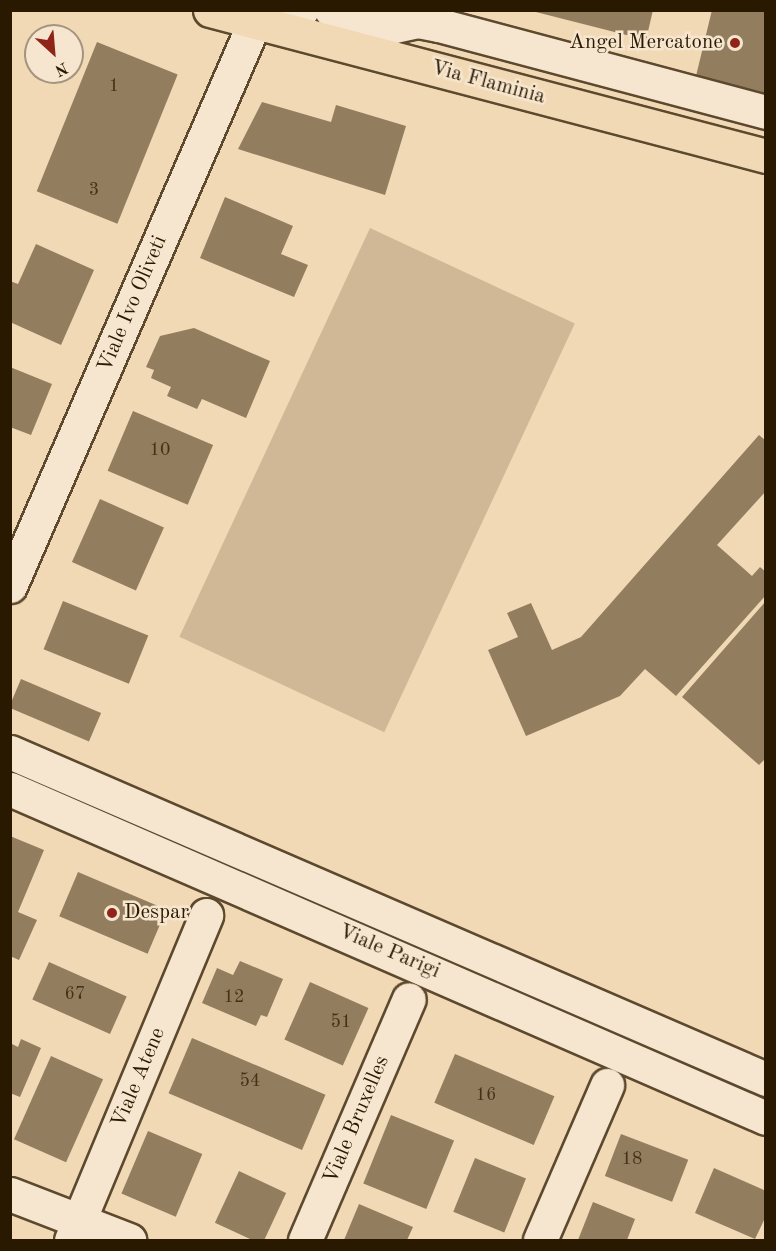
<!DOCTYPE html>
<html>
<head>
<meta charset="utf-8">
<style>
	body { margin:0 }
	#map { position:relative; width:776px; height:1251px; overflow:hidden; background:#f2d9b5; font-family:"Old Standard TT",serif }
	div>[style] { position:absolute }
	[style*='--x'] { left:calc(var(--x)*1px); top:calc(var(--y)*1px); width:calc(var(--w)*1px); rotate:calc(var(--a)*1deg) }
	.green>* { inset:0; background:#d0b896; transform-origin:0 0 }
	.building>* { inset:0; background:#927d5f; transform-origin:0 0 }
	.roads { filter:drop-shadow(2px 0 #5c492e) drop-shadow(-2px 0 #5c492e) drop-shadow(0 2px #5c492e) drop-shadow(0 -2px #5c492e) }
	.minor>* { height:33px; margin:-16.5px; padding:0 16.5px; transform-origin:16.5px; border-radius:16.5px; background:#f7e6cf }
	.secondary>* { height:33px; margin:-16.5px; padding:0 16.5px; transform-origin:16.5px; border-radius:16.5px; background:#f7e6cf }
	.primary>* { height:33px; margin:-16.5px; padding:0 16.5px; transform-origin:16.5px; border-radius:16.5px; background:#f2d9b5 }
	.dots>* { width:16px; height:16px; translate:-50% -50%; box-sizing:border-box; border:3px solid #f7e6cf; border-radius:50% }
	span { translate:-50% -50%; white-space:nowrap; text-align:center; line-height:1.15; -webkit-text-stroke:5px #f7e6cf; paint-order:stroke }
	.number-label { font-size:18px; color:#443218 }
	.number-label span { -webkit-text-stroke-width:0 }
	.poi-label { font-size:21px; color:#2a1901 }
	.right { translate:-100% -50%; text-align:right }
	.left { translate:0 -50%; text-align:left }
	.street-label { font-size:21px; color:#2a1901 }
	.frame { position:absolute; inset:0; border:12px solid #2a1901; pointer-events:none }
	.north { position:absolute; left:24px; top:24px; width:60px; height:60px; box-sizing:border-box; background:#f7e6cf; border:2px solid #a5947d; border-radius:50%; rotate:154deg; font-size:16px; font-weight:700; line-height:24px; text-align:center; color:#2a1901 }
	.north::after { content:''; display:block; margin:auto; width:21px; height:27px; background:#8f2418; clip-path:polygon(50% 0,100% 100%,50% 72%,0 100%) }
</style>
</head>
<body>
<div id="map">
	<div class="green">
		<i style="left:370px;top:228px;width:226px;height:451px;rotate:25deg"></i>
	</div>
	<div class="building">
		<i style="clip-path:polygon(528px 10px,653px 10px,646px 40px)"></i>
		<i style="clip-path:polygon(712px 10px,766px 10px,766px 93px,696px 76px)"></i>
		<i style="left:97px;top:42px;width:87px;height:161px;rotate:22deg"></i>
		<i style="clip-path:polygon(262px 102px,331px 122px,336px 105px,406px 126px,385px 195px,238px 149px)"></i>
		<i style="clip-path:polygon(225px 197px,293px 226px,281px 254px,308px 265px,294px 297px,200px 258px)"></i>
		<i style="clip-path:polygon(36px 244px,94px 270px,61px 345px,10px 322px,10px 281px,18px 284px)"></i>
		<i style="clip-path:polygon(194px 328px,270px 361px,246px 418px,202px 399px,197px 409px,167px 396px,171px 387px,151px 378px,154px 370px,146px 367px,160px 336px)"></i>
		<i style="clip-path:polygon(10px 367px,52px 384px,31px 435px,10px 427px)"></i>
		<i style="left:133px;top:411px;width:87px;height:65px;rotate:23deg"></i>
		<i style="clip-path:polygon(759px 435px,766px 441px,766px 491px,717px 545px,752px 576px,760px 567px,766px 572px,766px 595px,676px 696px,645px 669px,620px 696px,526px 736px,488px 650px,518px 637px,507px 613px,531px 603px,552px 650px,581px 637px)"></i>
		<i style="left:100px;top:499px;width:70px;height:69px;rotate:24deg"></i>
		<i style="left:63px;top:601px;width:92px;height:52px;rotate:22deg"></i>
		<i style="clip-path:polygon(766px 601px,766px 758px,759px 765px,682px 697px)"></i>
		<i style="left:21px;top:679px;width:87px;height:31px;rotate:23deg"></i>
		<i style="clip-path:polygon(10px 836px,44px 850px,18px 912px,37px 920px,19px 960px,10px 956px)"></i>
		<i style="left:78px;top:872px;width:96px;height:48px;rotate:23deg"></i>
		<i style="clip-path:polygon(240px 961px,283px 979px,267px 1017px,261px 1015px,256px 1026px,202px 1003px,217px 968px,233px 975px)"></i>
		<i style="left:49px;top:962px;width:85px;height:41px;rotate:24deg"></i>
		<i style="left:310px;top:982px;width:64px;height:63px;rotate:24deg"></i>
		<i style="left:192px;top:1038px;width:145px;height:60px;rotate:23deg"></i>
		<i style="clip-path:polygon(21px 1039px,41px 1048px,20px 1097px,10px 1093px,10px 1043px,18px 1047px)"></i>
		<i style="left:455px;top:1054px;width:108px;height:53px;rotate:23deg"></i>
		<i style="left:51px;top:1056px;width:57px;height:91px;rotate:24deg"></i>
		<i style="left:391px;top:1115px;width:68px;height:74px;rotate:22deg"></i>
		<i style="left:148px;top:1131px;width:59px;height:68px;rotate:23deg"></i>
		<i style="left:621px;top:1134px;width:72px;height:45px;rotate:21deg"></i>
		<i style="left:475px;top:1158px;width:55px;height:58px;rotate:22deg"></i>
		<i style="clip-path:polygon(714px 1168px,766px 1191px,766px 1216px,755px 1239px,695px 1213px)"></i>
		<i style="left:239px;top:1171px;width:52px;height:57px;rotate:25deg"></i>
		<i style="clip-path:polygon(593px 1202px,635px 1219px,627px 1240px,578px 1240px)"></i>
		<i style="clip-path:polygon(359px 1204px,413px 1227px,407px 1240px,344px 1240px)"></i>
	</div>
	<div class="roads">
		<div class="minor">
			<i style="--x:331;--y:10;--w:65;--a:14.3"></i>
			<i style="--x:394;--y:26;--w:25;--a:-12"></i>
			<i style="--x:418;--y:21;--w:21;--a:11"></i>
			<i style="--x:439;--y:25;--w:338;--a:14.9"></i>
			<i style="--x:10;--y:586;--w:616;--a:-66.56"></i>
			<i style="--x:255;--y:21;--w:48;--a:-13.2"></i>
			<i style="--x:10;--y:1194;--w:128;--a:21.1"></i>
			<i style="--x:71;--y:1240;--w:352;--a:-67.4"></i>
			<i style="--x:305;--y:1240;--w:262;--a:-66.7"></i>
			<i style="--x:540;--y:1240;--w:169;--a:-66.6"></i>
		</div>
		<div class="secondary">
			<i style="--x:10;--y:752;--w:824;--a:23.39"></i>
			<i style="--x:10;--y:789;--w:824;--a:23.52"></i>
		</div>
		<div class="primary">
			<i style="--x:210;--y:10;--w:575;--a:14.71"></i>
		</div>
	</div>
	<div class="dots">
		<i style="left:735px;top:43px;background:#8f2418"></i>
		<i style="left:112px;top:913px;background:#8f2418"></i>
	</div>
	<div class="number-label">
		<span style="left:114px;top:86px">1</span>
		<span style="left:94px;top:190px">3</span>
		<span style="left:160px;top:450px">10</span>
		<span style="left:75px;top:994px">67</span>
		<span style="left:234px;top:997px">12</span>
		<span style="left:341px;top:1022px">51</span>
		<span style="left:250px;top:1081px">54</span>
		<span style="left:486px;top:1095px">16</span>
		<span style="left:632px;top:1159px">18</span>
	</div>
	<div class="poi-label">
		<span class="right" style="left:723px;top:43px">Angel Mercatone</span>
		<span class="left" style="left:124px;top:913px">Despar</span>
	</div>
	<div class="street-label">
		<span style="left:488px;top:83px;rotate:15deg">Via Flaminia</span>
		<span style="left:133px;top:304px;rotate:-67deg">Viale Ivo Oliveti</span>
		<span style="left:389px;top:952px;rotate:23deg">Viale Parigi</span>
		<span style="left:139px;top:1078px;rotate:-67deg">Viale Atene</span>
		<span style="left:357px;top:1120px;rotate:-67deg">Viale Bruxelles</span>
	</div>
	<div class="frame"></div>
	<div class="north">N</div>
</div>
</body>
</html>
